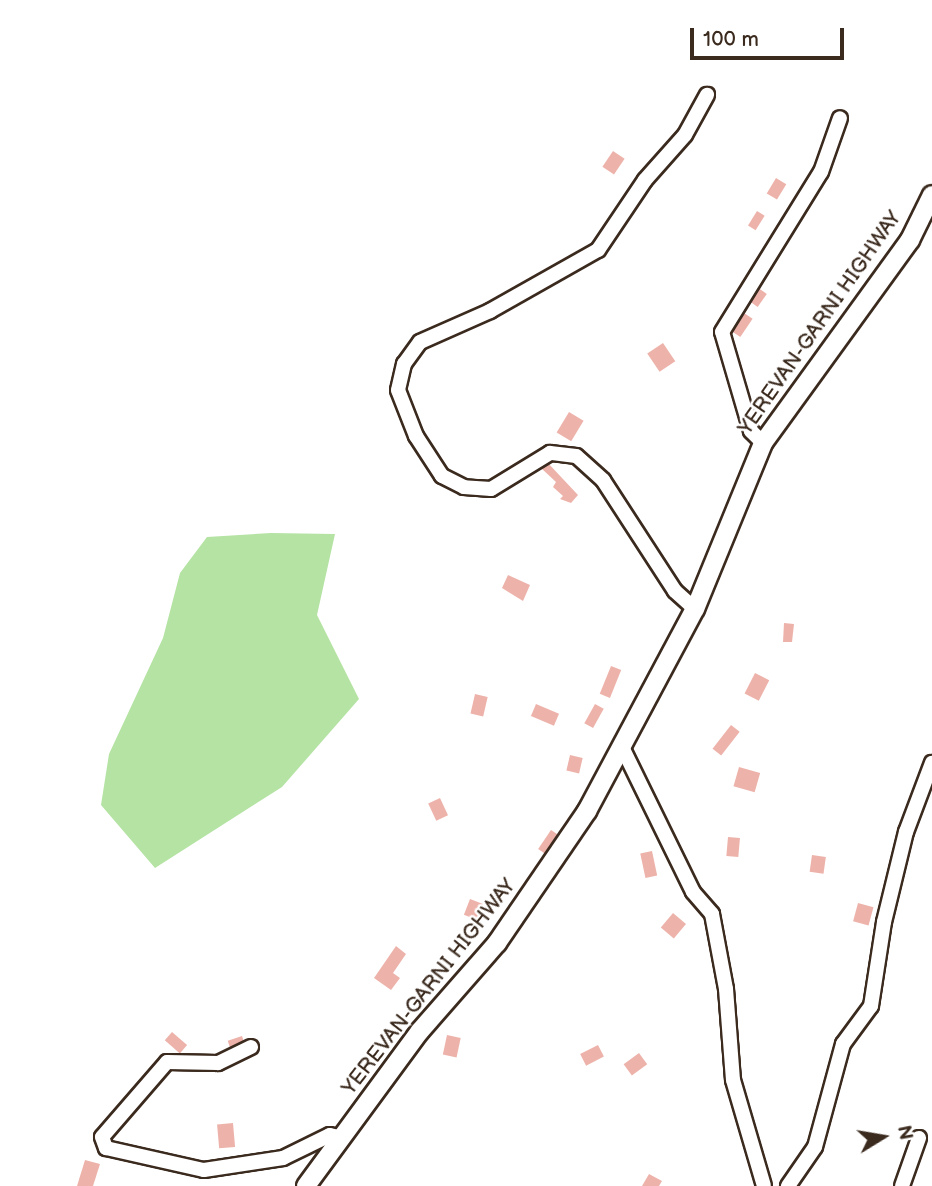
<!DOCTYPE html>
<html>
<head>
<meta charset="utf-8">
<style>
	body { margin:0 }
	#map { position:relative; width:932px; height:1186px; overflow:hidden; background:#fff; font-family:"Balsamiq Sans",sans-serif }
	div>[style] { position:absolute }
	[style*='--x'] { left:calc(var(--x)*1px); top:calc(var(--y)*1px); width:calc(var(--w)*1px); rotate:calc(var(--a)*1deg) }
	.green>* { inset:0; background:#b4e3a3 }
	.building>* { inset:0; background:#edb3ab; transform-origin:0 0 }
	.roads { filter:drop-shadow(2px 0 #3b2a1e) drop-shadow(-2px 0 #3b2a1e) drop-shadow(0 2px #3b2a1e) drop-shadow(0 -2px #3b2a1e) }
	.minor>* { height:14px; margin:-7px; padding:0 7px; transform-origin:7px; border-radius:7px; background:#fff }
	.major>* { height:18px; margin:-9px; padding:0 9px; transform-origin:9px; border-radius:9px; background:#fff }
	span { translate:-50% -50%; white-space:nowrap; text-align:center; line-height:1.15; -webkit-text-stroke:5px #fff; paint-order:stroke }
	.street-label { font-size:21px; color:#3b2a1e }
	.north { position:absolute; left:848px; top:1102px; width:70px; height:70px; -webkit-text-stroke:5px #fff; paint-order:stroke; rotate:79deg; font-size:19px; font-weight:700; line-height:28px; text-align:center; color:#3b2a1e }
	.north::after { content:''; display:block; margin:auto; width:24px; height:32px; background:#3b2a1e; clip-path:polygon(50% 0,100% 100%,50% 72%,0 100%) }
	.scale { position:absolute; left:690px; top:28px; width:154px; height:32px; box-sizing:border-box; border:4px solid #3b2a1e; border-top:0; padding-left:9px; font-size:21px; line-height:24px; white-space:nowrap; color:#3b2a1e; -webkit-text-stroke:5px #fff; paint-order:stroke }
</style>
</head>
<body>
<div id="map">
	<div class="green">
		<i style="clip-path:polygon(271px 533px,335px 534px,317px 615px,359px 699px,282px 787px,155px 868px,101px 805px,109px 754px,163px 638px,180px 573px,207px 537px)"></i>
	</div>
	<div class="building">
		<i style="left:613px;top:151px;width:14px;height:19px;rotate:34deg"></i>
		<i style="left:776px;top:178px;width:12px;height:18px;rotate:31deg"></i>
		<i style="left:757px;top:211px;width:9px;height:17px;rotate:32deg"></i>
		<i style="left:757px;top:287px;width:12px;height:16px;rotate:35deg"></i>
		<i style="left:741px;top:311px;width:14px;height:22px;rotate:34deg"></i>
		<i style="left:663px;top:343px;width:22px;height:19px;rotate:56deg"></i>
		<i style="left:569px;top:412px;width:17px;height:24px;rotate:31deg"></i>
		<i style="clip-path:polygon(547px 462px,578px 495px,571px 503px,560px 499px,563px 496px,553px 487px,556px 482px,541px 468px)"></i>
		<i style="clip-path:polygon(508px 575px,530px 585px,523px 601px,502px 588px)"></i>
		<i style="clip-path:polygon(784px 623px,794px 624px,792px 642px,783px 642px)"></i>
		<i style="left:611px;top:666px;width:11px;height:30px;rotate:22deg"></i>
		<i style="left:755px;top:673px;width:16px;height:23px;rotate:27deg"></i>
		<i style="left:475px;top:694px;width:13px;height:20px;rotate:13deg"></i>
		<i style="left:536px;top:704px;width:25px;height:13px;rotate:23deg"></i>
		<i style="left:595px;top:704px;width:10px;height:22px;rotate:29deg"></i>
		<i style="left:731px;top:725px;width:11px;height:30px;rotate:38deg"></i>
		<i style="left:570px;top:755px;width:13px;height:16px;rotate:13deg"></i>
		<i style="left:739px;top:767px;width:22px;height:20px;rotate:16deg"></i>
		<i style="left:440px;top:798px;width:19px;height:13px;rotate:65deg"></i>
		<i style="left:551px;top:830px;width:14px;height:23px;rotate:34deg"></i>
		<i style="left:728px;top:837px;width:12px;height:19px;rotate:5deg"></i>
		<i style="left:652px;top:851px;width:25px;height:12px;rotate:78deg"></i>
		<i style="left:812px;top:855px;width:14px;height:17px;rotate:8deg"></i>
		<i style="left:470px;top:899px;width:14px;height:17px;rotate:21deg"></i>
		<i style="left:858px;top:903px;width:16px;height:19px;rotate:15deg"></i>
		<i style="left:673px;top:913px;width:17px;height:19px;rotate:40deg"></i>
		<i style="clip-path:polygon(396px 946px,406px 954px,393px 973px,400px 978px,391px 990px,374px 978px)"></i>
		<i style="left:172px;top:1032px;width:20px;height:11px;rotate:41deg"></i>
		<i style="left:447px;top:1035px;width:14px;height:20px;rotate:12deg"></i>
		<i style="left:242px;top:1036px;width:9px;height:15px;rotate:72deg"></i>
		<i style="left:598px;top:1045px;width:13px;height:20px;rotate:63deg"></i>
		<i style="left:639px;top:1053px;width:14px;height:19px;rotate:54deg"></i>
		<i style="left:233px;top:1123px;width:24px;height:16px;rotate:85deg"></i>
		<i style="clip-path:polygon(85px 1160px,100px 1164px,93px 1186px,77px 1186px)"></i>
		<i style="clip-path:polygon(649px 1174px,662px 1181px,659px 1186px,642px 1186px)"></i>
	</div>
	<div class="roads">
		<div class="minor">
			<i style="--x:763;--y:443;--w:17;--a:-135"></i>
			<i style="--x:751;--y:431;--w:103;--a:-106.3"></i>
			<i style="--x:722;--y:332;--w:188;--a:-58.3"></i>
			<i style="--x:821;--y:172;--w:57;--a:-70.6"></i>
			<i style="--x:695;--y:609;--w:27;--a:-138"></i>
			<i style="--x:675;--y:591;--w:132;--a:-123"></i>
			<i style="--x:603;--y:480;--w:36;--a:-138"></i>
			<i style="--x:576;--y:456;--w:26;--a:-173"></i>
			<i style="--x:550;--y:453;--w:69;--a:148.6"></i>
			<i style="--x:491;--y:489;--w:27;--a:-176"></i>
			<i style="--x:464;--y:487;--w:25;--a:-153"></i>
			<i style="--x:442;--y:476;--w:48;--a:-123"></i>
			<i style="--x:416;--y:436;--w:49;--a:-111.4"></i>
			<i style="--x:398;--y:390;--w:27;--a:-77"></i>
			<i style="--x:404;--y:364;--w:27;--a:-54"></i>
			<i style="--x:420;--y:342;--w:77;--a:-23.9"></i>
			<i style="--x:490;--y:311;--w:124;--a:-29.5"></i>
			<i style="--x:598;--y:250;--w:84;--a:-56.1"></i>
			<i style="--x:645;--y:180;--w:60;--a:-48.4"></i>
			<i style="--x:685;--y:135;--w:46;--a:-61.2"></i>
			<i style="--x:623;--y:749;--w:159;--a:63.9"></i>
			<i style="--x:693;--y:892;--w:29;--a:49"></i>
			<i style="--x:712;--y:914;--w:76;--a:79.4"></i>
			<i style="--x:726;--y:989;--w:91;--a:85.6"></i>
			<i style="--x:733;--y:1080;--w:110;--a:73.7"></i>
			<i style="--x:251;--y:1047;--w:37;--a:154"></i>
			<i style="--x:218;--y:1063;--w:51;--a:-178.9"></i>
			<i style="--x:167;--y:1062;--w:99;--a:130.9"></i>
			<i style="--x:102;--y:1137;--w:12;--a:70"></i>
			<i style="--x:106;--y:1148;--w:100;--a:12.7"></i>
			<i style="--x:204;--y:1170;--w:80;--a:-8.6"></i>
			<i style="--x:283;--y:1158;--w:52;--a:-26.1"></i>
			<i style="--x:330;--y:1135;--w:9;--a:13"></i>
			<i style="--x:788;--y:1186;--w:47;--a:-55.3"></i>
			<i style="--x:815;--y:1147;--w:107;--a:-74.8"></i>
			<i style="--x:843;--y:1044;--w:47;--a:-53.6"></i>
			<i style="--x:871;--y:1006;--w:85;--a:-81.2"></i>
			<i style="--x:884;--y:922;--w:93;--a:-76.3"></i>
			<i style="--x:906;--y:832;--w:74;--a:-69.4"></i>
			<i style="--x:902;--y:1186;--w:51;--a:-70.5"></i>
		</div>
		<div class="major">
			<i style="--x:306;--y:1186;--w:192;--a:-53.7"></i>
			<i style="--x:420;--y:1031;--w:117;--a:-48.8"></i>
			<i style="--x:497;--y:943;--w:160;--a:-55.7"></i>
			<i style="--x:587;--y:811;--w:229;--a:-61.9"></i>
			<i style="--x:695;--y:609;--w:179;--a:-67.7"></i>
			<i style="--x:763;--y:443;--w:251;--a:-54.1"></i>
			<i style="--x:910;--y:240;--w:50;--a:-63.9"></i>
		</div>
	</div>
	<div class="street-label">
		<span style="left:820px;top:323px;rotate:-55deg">YEREVAN-GARNI HIGHWAY</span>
		<span style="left:429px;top:987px;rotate:-52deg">YEREVAN-GARNI HIGHWAY</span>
	</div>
	<div class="north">N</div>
	<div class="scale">100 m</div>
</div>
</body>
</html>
